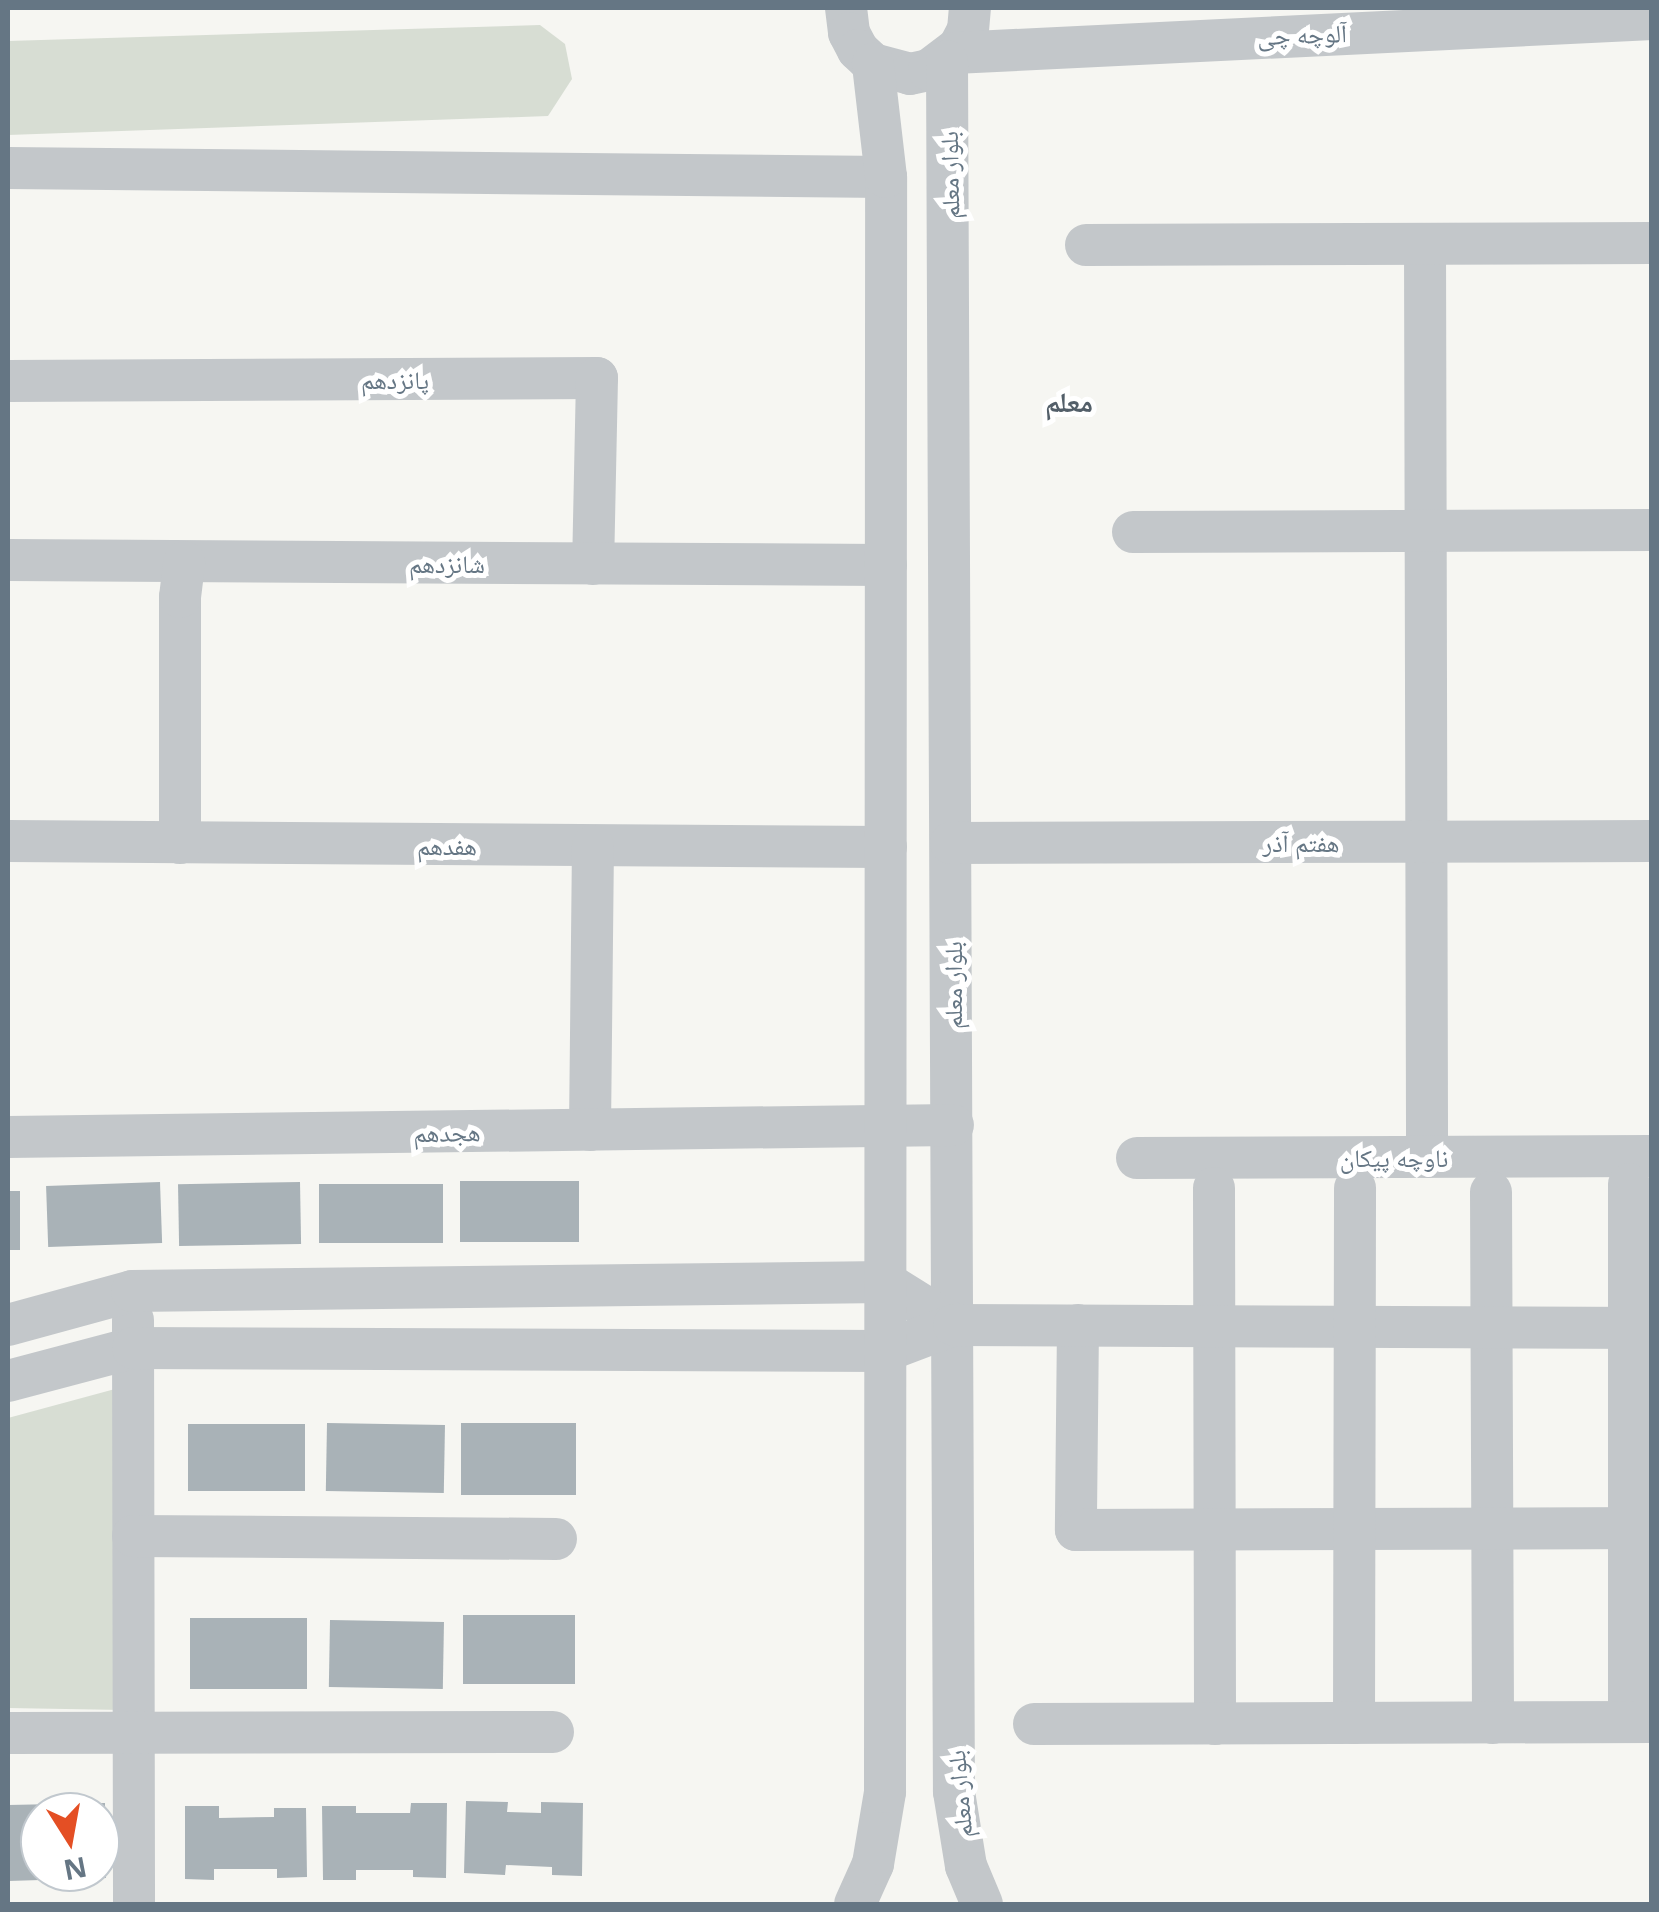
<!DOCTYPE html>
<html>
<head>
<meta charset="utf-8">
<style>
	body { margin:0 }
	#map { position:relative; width:1659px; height:1912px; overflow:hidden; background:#f6f6f2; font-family:"Open Sans","Noto Naskh Arabic",sans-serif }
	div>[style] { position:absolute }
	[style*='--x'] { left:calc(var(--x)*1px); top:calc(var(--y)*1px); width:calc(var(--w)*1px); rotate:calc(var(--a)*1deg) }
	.green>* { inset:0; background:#d7ddd3 }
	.building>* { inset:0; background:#a9b2b7; transform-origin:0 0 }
	.minor>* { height:42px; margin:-21px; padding:0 21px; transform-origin:21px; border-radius:21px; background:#c3c7ca }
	span { translate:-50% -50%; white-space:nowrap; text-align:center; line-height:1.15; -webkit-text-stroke:10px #fff; paint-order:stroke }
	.street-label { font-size:25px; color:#657684 }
	.neighbourhood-label { font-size:28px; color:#535f69; font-weight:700 }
	.frame { position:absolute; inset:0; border:10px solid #657684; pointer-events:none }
	.north { position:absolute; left:20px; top:1792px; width:100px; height:100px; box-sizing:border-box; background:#fff; border:2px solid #c1c8ce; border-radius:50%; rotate:169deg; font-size:28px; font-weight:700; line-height:40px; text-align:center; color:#657684 }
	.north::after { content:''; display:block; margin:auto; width:35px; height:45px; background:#e44f24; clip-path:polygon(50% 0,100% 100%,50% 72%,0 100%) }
</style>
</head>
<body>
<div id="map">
	<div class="green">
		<i style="clip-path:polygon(540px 25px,565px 44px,572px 79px,548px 116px,8px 135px,8px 41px)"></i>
		<i style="clip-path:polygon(115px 1389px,123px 1710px,8px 1708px,8px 1418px)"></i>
	</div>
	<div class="building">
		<i style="left:460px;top:1181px;width:119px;height:61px"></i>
		<i style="left:160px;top:1182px;width:61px;height:114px;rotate:88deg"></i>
		<i style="left:300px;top:1182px;width:62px;height:122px;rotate:89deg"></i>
		<i style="left:443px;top:1184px;width:59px;height:124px;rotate:90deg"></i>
		<i style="left:8px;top:1191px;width:12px;height:59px"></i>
		<i style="left:327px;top:1423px;width:118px;height:68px;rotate:1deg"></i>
		<i style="left:461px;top:1423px;width:115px;height:72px"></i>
		<i style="left:188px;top:1424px;width:117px;height:67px"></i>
		<i style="left:463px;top:1615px;width:112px;height:69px"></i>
		<i style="left:190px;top:1618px;width:117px;height:71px"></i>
		<i style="left:330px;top:1620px;width:114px;height:67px;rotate:1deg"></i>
		<i style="clip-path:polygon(466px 1801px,508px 1802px,507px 1812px,541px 1813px,541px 1802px,583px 1803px,582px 1876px,552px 1875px,552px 1867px,506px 1865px,505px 1875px,464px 1873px)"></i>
		<i style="clip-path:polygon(evenodd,105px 1803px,106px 1878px,8px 1881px,8px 1805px,105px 1803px,40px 1812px,100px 1812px,100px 1872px,40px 1872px,40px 1812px)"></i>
		<i style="clip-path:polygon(411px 1803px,447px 1803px,446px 1878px,413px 1877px,413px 1870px,356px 1870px,356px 1880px,323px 1880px,322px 1806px,356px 1806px,356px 1813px,410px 1813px)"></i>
		<i style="clip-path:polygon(185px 1806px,219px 1806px,219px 1818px,274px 1817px,274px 1808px,306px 1808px,307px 1877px,277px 1878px,277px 1869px,214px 1869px,214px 1880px,185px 1879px)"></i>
	</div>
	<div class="minor">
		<i style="--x:846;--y:8;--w:25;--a:83"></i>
		<i style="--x:849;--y:33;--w:19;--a:62"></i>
		<i style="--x:858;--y:50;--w:21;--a:43"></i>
		<i style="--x:873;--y:64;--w:38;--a:15"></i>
		<i style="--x:910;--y:74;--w:19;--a:-12"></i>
		<i style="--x:929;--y:70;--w:38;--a:-37"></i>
		<i style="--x:959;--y:47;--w:19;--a:-62"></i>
		<i style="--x:968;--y:30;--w:22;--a:-85"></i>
		<i style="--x:954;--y:53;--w:699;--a:-2.79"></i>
		<i style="--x:947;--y:61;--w:1731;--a:89.77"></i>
		<i style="--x:954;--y:1792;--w:75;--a:80.8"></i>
		<i style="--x:966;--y:1866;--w:41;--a:67.2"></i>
		<i style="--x:8;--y:168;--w:878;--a:0.59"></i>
		<i style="--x:1425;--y:244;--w:913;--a:89.87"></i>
		<i style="--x:1086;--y:245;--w:566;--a:-0.2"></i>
		<i style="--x:8;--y:381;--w:589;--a:-0.29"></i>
		<i style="--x:597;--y:378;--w:186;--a:91.2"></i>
		<i style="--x:1133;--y:532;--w:519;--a:-0.22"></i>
		<i style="--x:8;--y:560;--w:878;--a:0.33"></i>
		<i style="--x:8;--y:841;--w:878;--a:0.39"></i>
		<i style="--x:180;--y:843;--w:246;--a:-90"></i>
		<i style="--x:180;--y:597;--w:35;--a:-83"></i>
		<i style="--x:951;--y:843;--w:701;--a:-0.16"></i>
		<i style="--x:590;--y:1130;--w:284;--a:-89.4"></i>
		<i style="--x:8;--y:1137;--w:945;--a:-0.73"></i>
		<i style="--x:1137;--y:1158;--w:515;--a:-0.22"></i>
		<i style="--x:1214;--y:1188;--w:536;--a:89.89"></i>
		<i style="--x:1491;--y:1192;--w:531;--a:89.78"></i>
		<i style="--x:133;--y:1320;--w:584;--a:89.9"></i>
		<i style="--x:8;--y:1325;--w:129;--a:-15.3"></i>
		<i style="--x:132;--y:1291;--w:753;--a:-0.68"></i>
		<i style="--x:885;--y:1282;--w:81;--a:31.9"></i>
		<i style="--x:1078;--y:1325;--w:205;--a:90.6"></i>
		<i style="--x:1076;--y:1530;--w:576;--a:-0.2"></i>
		<i style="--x:8;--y:1381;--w:129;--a:-14.8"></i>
		<i style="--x:133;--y:1348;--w:752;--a:0.23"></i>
		<i style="--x:885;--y:1351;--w:74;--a:-20.6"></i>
		<i style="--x:954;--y:1325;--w:698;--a:0.25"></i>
		<i style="--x:133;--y:1536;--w:423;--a:0.4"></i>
		<i style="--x:1629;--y:1722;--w:538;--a:-90"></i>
		<i style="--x:1354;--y:1723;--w:535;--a:-89.89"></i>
		<i style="--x:1034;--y:1724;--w:618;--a:-0.19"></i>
		<i style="--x:8;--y:1733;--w:545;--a:-0.11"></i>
		<i style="--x:855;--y:1904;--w:44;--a:-65.8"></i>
		<i style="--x:873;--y:1864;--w:73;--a:-80.5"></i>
		<i style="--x:885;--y:1792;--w:1615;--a:-89.96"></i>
		<i style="--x:886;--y:177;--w:114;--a:-96.6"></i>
	</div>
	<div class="street-label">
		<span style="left:1302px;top:34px;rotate:-2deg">آلوچه چی</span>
		<span style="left:949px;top:175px;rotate:-91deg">بلوار معلم</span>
		<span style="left:395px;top:379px">پانزدهم</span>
		<span style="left:447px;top:563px">شانزدهم</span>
		<span style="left:1301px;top:842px">هفتم آذر</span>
		<span style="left:447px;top:845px">هفدهم</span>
		<span style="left:952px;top:985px;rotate:-90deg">بلوار معلم</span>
		<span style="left:447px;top:1132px;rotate:-1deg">هجدهم</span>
		<span style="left:1394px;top:1157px">ناوچه پیکان</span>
		<span style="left:959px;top:1794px;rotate:-95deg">بلوار معلم</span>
	</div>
	<div class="neighbourhood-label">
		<span style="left:1069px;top:401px">معلم</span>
	</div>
	<div class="frame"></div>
	<div class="north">N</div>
</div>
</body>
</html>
